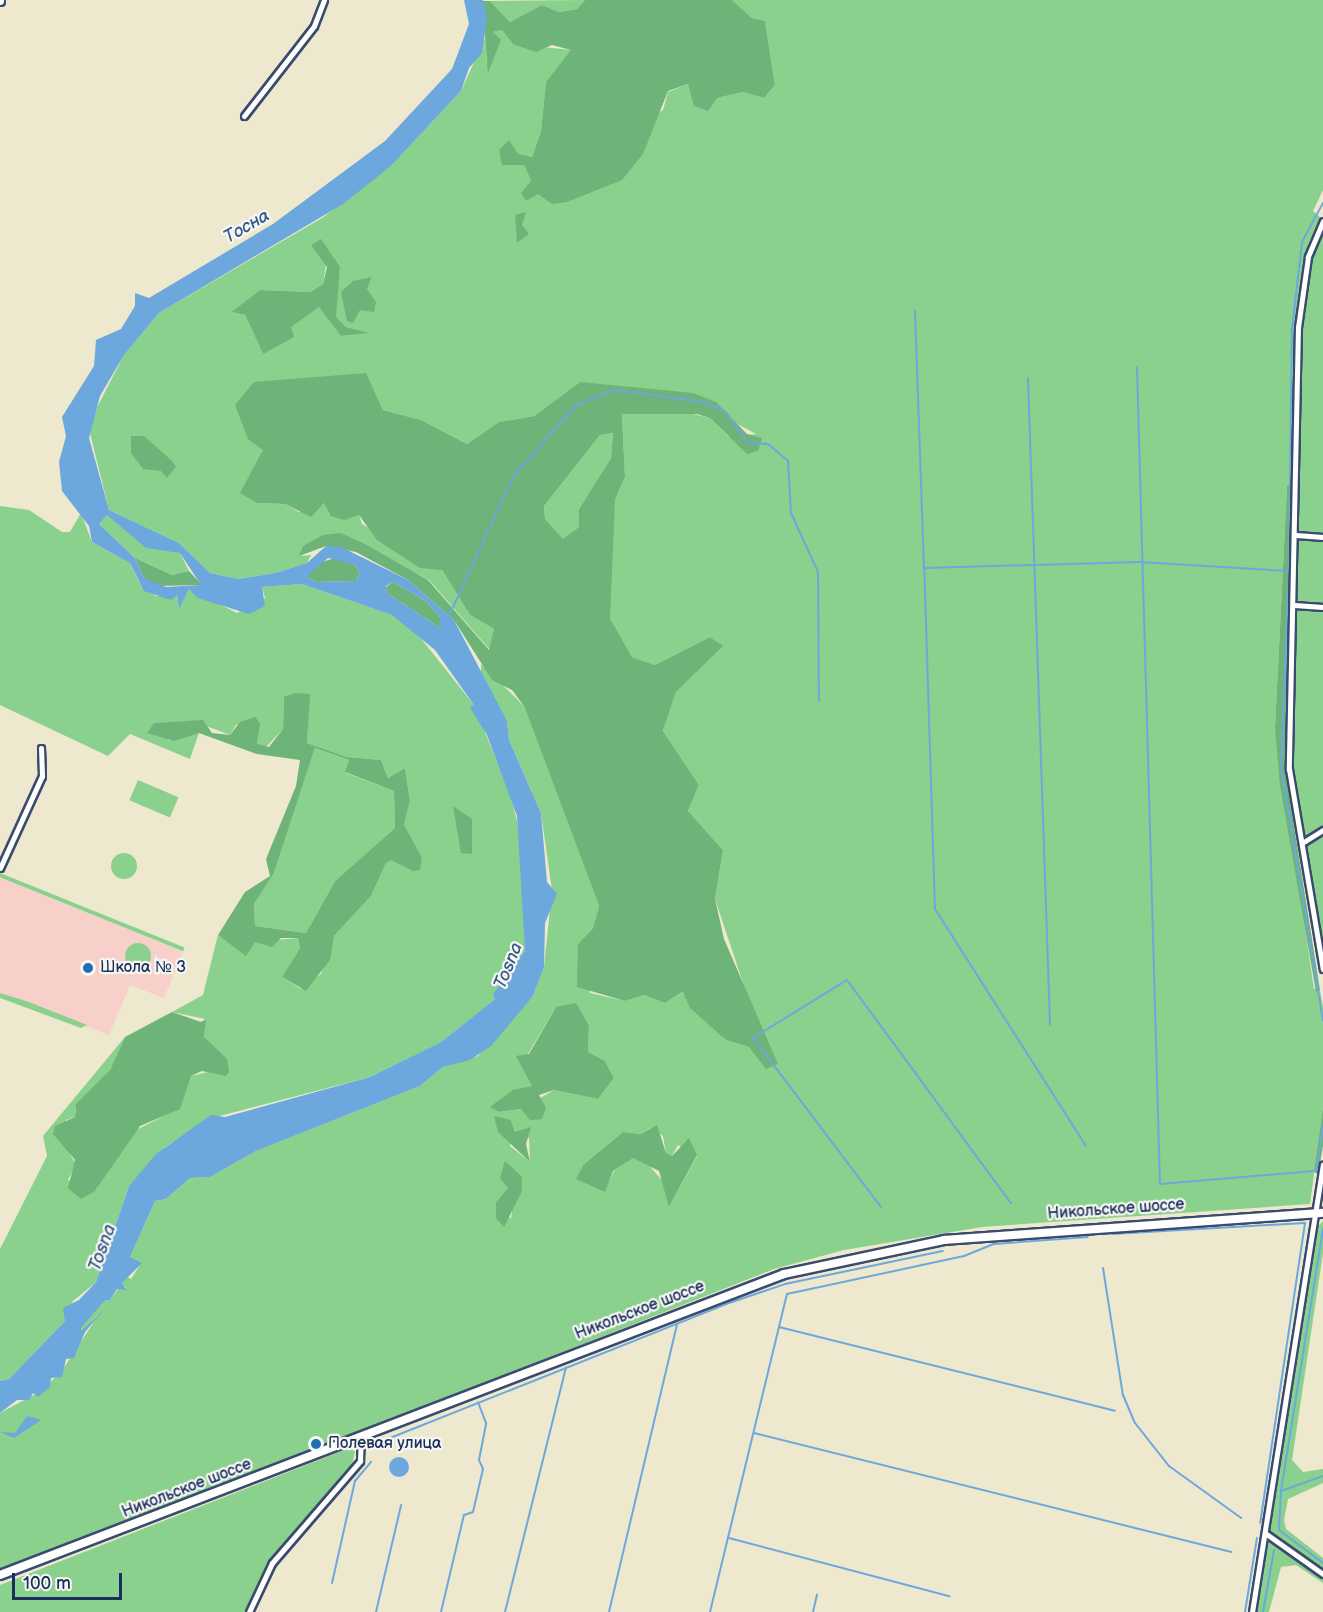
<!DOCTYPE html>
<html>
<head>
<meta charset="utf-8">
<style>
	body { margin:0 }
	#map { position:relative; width:1323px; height:1612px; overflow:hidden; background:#ede8ce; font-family:"Balsamiq Sans",sans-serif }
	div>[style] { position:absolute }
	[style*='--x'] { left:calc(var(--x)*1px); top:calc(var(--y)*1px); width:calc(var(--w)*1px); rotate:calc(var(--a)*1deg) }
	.built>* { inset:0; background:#f7d0ca }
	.green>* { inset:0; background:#89d18c; transform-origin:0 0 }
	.round { border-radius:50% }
	.forest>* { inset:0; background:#6eb378 }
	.water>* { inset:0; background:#6ca8dd }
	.stream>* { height:2px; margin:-1px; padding:0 1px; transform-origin:1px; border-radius:1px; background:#6ca8dd }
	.river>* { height:14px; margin:-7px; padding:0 7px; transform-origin:7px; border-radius:7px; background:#6ca8dd }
	.roads { filter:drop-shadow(2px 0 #3a4b6f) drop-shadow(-2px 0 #3a4b6f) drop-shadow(0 2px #3a4b6f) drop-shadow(0 -2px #3a4b6f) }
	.street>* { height:5px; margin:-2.5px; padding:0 2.5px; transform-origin:2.5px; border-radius:2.5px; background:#fff }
	.secondary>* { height:8px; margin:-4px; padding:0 4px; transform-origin:4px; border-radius:4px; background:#fff }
	.dots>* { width:16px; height:16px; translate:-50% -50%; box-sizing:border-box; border:3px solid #f6f6f2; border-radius:50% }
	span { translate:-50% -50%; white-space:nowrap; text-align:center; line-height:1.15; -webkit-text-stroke:4.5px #f6f6f2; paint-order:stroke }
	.poi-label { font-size:16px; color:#1b2f5e }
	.left { translate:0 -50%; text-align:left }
	.street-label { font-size:16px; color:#1b2f5e }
	.water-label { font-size:18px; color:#37598a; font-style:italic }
	.scale { position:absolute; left:12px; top:1573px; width:110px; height:27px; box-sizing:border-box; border:3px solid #1b2f5e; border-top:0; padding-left:8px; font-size:18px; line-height:21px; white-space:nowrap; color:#1b2f5e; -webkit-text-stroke:4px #f6f6f2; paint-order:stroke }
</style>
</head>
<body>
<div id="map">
	<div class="built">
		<i style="clip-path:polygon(0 877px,183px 952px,164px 998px,130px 985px,109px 1035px,0 993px)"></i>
	</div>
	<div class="green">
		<i style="clip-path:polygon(585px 0,577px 9px,559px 12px,542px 5px,510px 22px,490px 1px,483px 1px)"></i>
		<i style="clip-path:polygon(evenodd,732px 0,1323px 0,1323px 190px,1313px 211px,1320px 217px,1308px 244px,1297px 313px,1293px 482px,1287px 486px,1275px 728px,1314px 989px,1320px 990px,1323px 1007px,1323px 1107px,1310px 1204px,982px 1227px,844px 1250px,774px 1269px,0 1573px,0 1413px,41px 1391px,61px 1372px,99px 1314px,81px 1332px,81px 1311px,90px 1303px,110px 1300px,118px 1289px,127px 1289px,122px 1283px,126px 1276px,131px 1279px,140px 1265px,130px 1257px,155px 1201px,166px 1199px,190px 1178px,210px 1177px,256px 1151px,420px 1086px,443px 1067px,478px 1056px,533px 996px,544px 967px,552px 890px,541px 813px,509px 740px,507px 721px,481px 679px,481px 664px,524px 706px,599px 906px,593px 928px,578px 944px,590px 993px,625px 1001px,644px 995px,665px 1003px,684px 992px,726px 1040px,749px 1047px,761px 1060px,753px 1013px,715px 899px,723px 850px,688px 811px,699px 785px,663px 731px,676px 692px,722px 646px,710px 637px,655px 665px,632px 657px,610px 618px,609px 565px,615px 500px,625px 477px,622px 414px,685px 412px,710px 418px,729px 437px,756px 434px,739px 425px,580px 382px,534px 416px,499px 422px,467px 444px,421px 420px,383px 410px,366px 374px,254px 383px,263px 449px,257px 503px,285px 504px,299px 512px,325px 503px,359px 515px,362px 524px,442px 570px,470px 615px,494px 629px,490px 650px,429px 580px,341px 533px,300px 556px,311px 555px,307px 563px,275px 573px,238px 579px,210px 573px,179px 543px,109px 510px,88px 425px,124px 355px,159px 313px,322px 218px,391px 166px,461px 91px,485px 38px,487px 64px,493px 32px,502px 30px,513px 44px,572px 50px,546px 83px,541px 131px,532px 157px,499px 151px,524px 165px,531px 181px,526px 201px,663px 110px,668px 92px,688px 84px,694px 93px,717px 98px,743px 92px,764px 98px,775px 85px,765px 21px,752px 18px,732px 0,328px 252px,340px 267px,335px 317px,346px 327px,367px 333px,341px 336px,320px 307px,302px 316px,263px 354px,245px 315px,231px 312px,260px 290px,310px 292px,323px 284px,328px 252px,732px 0,372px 277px,367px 289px,347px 321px,347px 306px,372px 277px,732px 0,152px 445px,164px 457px,143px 469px,138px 460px,152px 445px,732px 0,556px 1007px,589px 1026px,588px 1052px,605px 1061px,614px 1078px,598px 1099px,554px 1090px,521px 1109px,499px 1112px,491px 1107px,532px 1086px,528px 1054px,556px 1007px,732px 0,511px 1120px,515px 1132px,529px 1138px,530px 1162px,510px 1146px,511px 1120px,732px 0,651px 1128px,663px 1136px,666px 1153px,672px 1156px,678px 1145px,697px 1156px,669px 1207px,667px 1186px,646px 1162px,633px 1157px,614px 1171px,604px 1192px,584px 1164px,623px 1132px,641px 1134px,651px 1128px,732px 0,508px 1188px,512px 1211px,511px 1219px,496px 1202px,508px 1188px)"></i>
		<i style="clip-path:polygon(1323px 221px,1323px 969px,1289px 769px,1298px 327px,1308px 257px)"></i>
		<i style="clip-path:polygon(613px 433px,611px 458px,579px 509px,579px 527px,563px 540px,545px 519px,544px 506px,600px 435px)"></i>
		<i style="clip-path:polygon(0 506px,29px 510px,62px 532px,70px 532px,81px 513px,92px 542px,130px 563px,139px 582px,156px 596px,177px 595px,179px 608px,189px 589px,237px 613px,265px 598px,262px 587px,302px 584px,392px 615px,415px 631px,474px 705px,510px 794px,521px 836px,527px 931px,525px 951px,495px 999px,441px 1042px,370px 1077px,208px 1119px,165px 1147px,129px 1186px,96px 1282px,73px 1301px,65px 1321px,9px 1379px,0 1381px,0 1249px,47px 1156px,43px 1136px,125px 1037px,110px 1070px,75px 1109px,75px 1117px,66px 1120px,64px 1145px,76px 1164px,68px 1180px,95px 1191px,136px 1130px,174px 1111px,191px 1076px,208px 1072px,221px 1056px,204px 1037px,205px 1019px,172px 1012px,203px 995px,218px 935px,242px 952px,255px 942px,298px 938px,300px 948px,282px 977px,301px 989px,321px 974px,334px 936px,371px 896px,386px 863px,391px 859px,420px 870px,404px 825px,410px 801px,405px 768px,388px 778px,381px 760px,347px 757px,307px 743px,308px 723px,284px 697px,283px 729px,265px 748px,257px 744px,259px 727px,252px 720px,236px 725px,230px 735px,193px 721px,158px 723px,169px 740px,199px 733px,190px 759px,130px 734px,108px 756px,0 705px)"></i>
		<i style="clip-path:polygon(107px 515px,145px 544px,180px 553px,189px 571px,172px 575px,135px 558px,99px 524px)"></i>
		<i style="clip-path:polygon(315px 748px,349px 760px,346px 773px,394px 791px,395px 828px,335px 881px,306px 933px,255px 926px,254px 904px,274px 873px)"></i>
		<i style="left:138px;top:780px;width:44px;height:22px;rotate:23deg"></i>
		<i class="round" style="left:111px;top:853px;width:26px;height:26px"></i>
		<i style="left:0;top:873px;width:199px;height:4px;rotate:22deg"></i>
		<i class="round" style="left:125px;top:943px;width:26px;height:26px"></i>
		<i style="clip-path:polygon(0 993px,29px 1002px,87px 1025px,81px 1028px,0 998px)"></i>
		<i style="clip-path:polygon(1323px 1221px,1323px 1253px,1292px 1460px,1303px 1472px,1323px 1469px,1323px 1483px,1288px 1499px,1284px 1520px,1286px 1529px,1323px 1558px,1323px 1569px,1273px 1537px,1268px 1528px,1315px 1230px)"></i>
		<i style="clip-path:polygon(347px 1449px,355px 1451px,352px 1466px,268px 1564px,246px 1612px,0 1612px,0 1585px)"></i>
		<i style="clip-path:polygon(1268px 1542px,1323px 1577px,1323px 1583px,1296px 1565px,1281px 1567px,1269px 1612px,1256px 1612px)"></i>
	</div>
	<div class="forest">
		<i style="clip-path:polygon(585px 0,732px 0,752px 18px,765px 21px,775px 85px,764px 98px,743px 92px,717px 98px,708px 111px,694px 106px,688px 84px,668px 91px,643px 154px,622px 180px,567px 202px,552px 204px,538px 194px,526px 201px,521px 193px,531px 181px,524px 165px,502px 165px,499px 150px,509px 140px,518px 154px,532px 157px,541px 131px,546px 82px,571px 50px,552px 45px,536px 52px,513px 44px,502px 30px,493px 32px,501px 40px,488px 73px,482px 1px,490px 1px,510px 22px,542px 5px,559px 12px,577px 9px)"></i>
		<i style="clip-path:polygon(526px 212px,522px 225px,529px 234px,517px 243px,515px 215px)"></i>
		<i style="clip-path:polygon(321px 239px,340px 267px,336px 317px,346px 327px,369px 333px,341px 336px,319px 307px,291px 327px,294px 337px,263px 354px,245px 315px,231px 312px,260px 290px,310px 292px,323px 284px,327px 267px,311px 245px)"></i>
		<i style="clip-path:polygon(372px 277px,367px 289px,376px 302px,374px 312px,360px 310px,353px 323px,347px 321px,341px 292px,353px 281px)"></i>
		<i style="clip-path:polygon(evenodd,366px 373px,383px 410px,421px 420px,467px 444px,499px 422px,534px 416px,580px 382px,693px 393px,716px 402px,747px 434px,762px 438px,758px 451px,747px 454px,710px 418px,697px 414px,622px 414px,625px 477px,615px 500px,610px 618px,632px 657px,655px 665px,710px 637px,723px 646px,676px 692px,663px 731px,699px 785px,688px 811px,723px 850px,715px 899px,724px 939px,778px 1064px,766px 1069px,749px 1047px,726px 1040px,690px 1008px,683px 992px,665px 1003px,644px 995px,625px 1001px,577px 987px,578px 944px,593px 928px,599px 906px,524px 706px,512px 690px,492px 680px,454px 620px,408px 580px,356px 552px,326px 546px,299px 556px,303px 546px,323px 535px,341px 533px,365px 544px,428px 580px,489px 650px,494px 629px,470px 615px,442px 570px,420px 568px,377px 540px,359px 515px,344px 520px,331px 516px,324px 503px,311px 517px,285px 504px,257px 503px,240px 493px,263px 450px,248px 439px,235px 405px,254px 382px,366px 373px,613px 433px,611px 458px,579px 509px,579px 527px,563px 539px,545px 519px,544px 506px,600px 435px,613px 433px)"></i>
		<i style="clip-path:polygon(131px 436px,144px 436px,172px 461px,176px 467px,167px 478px,161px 471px,143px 469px,131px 453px)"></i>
		<i style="clip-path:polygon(1293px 482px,1285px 769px,1320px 990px,1316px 992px,1280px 785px,1275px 728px,1287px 486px)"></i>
		<i style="clip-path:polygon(135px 558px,172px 575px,189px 571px,202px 585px,155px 586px,144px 578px)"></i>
		<i style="clip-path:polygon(335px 558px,355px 565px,360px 573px,356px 581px,317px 582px,306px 577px,315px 564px)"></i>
		<i style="clip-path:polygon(393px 582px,426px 601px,440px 617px,440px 628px,387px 593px,386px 587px)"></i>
		<i style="clip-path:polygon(evenodd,295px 693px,310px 694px,307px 743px,347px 757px,381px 760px,388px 778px,405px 768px,410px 801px,404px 825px,422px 858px,420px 870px,413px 871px,391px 860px,386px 863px,371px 896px,334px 936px,330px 960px,306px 991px,282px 977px,300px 948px,298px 938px,281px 938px,272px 947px,255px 942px,246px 956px,218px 935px,245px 892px,270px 876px,266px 859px,296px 786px,300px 760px,257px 754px,199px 733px,174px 741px,147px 733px,154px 723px,203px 720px,212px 733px,230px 735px,240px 722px,255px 717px,260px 723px,257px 744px,269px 747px,283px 729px,284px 697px,295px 693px,315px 748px,349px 760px,345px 772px,394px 791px,395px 828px,335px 881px,306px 933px,255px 926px,254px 904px,274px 873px,315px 748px)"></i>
		<i style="clip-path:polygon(453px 806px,472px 819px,472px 854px,461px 853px)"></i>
		<i style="clip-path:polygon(576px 1003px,589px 1026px,588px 1052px,605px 1061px,614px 1078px,598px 1099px,554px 1090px,539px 1095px,546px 1108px,542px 1119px,530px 1120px,521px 1109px,499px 1112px,490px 1107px,513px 1090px,532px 1086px,516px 1056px,529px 1054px,556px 1007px)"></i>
		<i style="clip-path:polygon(172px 1012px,201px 1022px,206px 1019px,204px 1037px,227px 1059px,229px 1071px,226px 1076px,202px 1071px,191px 1076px,180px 1109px,140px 1126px,95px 1191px,81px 1199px,68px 1188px,75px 1160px,53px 1134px,55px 1126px,75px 1117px,76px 1104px,110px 1070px,125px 1037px)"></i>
		<i style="clip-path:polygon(1323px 1107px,1323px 1146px,1318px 1174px,1314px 1172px)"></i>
		<i style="clip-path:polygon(494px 1116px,511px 1120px,515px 1132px,531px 1127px,526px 1144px,530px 1162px,498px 1132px)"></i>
		<i style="clip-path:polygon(657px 1125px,666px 1153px,672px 1156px,689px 1138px,697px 1155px,669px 1207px,659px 1171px,633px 1158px,613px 1171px,605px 1192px,576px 1179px,584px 1164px,623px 1132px,641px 1134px)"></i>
		<i style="clip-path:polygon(505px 1161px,522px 1177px,522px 1191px,504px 1227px,496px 1218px,496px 1202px,508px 1188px,500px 1178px)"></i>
	</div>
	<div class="water">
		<i style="clip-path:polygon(evenodd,464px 0,483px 0,487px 18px,482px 53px,469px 68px,461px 91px,391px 166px,343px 204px,159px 313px,124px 355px,100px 396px,89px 438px,109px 510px,179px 543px,210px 573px,238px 579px,275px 573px,307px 563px,326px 546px,341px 547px,408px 580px,454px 620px,507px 721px,509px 740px,541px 813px,547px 882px,557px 894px,545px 923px,544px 967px,533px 996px,491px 1046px,470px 1060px,443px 1067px,420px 1086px,256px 1151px,210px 1177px,190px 1178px,166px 1199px,155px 1201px,130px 1257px,142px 1263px,122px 1283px,127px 1290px,117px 1289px,110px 1300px,90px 1303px,81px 1311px,81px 1331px,103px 1311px,85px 1332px,74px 1358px,66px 1359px,62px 1377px,51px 1378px,50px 1387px,38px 1397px,33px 1393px,29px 1400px,17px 1400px,0 1413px,0 1381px,9px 1379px,65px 1321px,63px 1308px,79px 1300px,96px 1282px,129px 1186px,156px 1154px,211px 1115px,225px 1117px,370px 1077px,441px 1042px,495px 999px,493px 994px,525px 951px,517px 816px,487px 735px,470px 708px,474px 705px,435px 650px,392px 615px,302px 584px,262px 587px,265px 606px,249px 614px,198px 598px,189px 589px,179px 609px,177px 595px,171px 600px,144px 591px,130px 563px,92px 542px,89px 526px,62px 491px,59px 462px,66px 436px,62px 417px,94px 366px,96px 340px,121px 329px,135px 306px,135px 293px,149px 298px,273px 224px,385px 141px,452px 69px,469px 24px,464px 0,107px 515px,146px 548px,180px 553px,201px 585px,166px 587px,144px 578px,135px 558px,99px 524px,107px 515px,464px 0,328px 558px,355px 565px,360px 573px,356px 581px,317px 582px,306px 577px,328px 558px,464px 0,393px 582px,426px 601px,440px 617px,440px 628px,387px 593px,386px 586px,393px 582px)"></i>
		<i style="clip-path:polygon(27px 1416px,41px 1420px,14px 1438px,0 1432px,15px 1433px)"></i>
		<i class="round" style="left:389px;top:1457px;width:20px;height:20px"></i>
	</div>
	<div class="stream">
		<i style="--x:915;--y:311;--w:257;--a:88"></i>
		<i style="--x:1137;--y:367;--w:817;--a:88.39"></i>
		<i style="--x:1160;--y:1184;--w:157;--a:-4.8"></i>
		<i style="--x:1316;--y:1171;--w:44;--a:-80.8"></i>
		<i style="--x:1028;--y:378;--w:647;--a:88.05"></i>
		<i style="--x:1289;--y:571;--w:196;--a:92.3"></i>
		<i style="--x:1281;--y:767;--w:257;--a:80.6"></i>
		<i style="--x:448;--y:618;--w:155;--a:-65.3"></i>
		<i style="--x:513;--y:477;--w:96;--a:-48.8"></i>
		<i style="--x:576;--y:405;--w:41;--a:-21.5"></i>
		<i style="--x:614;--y:390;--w:91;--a:7.6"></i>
		<i style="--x:704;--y:402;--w:24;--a:24"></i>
		<i style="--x:726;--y:412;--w:38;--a:55"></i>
		<i style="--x:748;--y:443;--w:20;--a:3"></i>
		<i style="--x:768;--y:444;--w:26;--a:40"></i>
		<i style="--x:788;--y:461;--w:52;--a:86.7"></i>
		<i style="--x:791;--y:513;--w:65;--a:65.4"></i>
		<i style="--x:818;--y:572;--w:129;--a:89.6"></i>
		<i style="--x:1086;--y:1146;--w:281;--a:-122.5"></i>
		<i style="--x:935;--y:909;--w:341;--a:-91.8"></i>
		<i style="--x:924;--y:568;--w:216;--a:-1.6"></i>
		<i style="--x:1140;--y:562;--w:149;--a:3.5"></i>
		<i style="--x:1289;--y:571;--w:242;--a:-89.3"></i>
		<i style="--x:1292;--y:329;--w:88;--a:-83.4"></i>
		<i style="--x:1302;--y:242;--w:44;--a:-61.7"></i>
		<i style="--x:881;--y:1207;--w:212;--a:-127.1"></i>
		<i style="--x:753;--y:1038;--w:110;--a:-31.7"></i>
		<i style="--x:847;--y:980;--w:277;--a:53.7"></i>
		<i style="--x:1323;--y:1229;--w:265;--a:99.1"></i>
		<i style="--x:1281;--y:1491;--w:45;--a:-19.7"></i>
		<i style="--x:1112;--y:1234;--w:193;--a:-3.3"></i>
		<i style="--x:1305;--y:1223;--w:303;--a:98.5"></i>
		<i style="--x:1103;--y:1268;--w:129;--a:81.1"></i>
		<i style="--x:1123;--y:1395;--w:30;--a:67"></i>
		<i style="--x:1135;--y:1423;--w:55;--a:51.7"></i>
		<i style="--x:1169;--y:1466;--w:89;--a:35.8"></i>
		<i style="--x:779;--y:1327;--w:346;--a:14"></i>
		<i style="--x:754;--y:1433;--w:492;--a:14"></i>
		<i style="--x:385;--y:1440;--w:370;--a:-21.7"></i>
		<i style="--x:729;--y:1303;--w:59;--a:-18.7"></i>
		<i style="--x:785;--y:1284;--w:161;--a:-11.8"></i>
		<i style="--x:1281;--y:1491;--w:39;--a:93"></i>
		<i style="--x:1279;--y:1530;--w:55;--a:36.9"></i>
		<i style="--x:729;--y:1538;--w:228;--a:14.8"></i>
		<i style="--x:332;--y:1583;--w:105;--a:-77.3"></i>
		<i style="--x:355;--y:1481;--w:25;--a:-50"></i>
		<i style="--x:376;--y:1612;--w:110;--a:-76.8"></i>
		<i style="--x:441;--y:1612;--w:100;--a:-76.7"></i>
		<i style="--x:464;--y:1515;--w:9;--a:-18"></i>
		<i style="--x:473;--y:1512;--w:44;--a:-76.9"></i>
		<i style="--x:483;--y:1469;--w:10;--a:-114"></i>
		<i style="--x:479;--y:1460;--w:38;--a:-79"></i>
		<i style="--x:486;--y:1423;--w:22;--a:-111"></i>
		<i style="--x:505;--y:1612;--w:252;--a:-76"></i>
		<i style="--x:609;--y:1612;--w:295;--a:-76.7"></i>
		<i style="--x:710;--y:1612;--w:327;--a:-76.4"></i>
		<i style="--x:787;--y:1294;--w:181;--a:-12.1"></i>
		<i style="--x:964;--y:1256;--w:32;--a:-22"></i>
		<i style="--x:994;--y:1244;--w:94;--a:-4.3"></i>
		<i style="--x:813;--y:1612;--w:18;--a:-77"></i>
		<i style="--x:1245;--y:1612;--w:75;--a:-80.8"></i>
		<i style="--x:1263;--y:1612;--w:63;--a:-79.9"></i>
	</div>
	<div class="river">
		<i style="--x:71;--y:1329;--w:52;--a:-49.6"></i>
	</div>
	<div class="roads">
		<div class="street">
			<i style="--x:244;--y:116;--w:114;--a:-52.1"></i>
			<i style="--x:314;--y:26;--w:28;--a:-69"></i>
			<i style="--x:1323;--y:221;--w:39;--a:113"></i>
			<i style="--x:1308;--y:257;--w:71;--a:98.1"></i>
			<i style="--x:1298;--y:327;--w:442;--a:91.2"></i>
			<i style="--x:1289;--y:769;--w:203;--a:80.4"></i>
			<i style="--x:1296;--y:535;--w:27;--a:4"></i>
			<i style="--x:1294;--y:605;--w:29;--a:4"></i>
			<i style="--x:1302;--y:843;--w:25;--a:-32"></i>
			<i style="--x:0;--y:868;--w:101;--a:-65.5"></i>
			<i style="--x:42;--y:776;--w:28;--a:-92"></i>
			<i style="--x:1265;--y:1533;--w:71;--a:35.3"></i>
			<i style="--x:249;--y:1612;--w:54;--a:-64.9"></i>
			<i style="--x:272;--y:1563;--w:135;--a:-49.2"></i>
			<i style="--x:360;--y:1461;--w:23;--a:-88"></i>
			<i style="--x:1252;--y:1612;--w:453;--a:-81"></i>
		</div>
		<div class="secondary">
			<i style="--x:0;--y:1;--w:1;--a:-90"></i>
			<i style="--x:0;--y:1575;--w:840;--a:-21"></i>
			<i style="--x:784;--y:1274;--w:164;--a:-12"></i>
			<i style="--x:944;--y:1240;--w:380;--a:-4.1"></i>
		</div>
	</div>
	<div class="dots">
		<i style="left:88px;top:968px;background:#1f6fb2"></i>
		<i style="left:316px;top:1444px;background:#1f6fb2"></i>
	</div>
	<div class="poi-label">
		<span class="left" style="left:100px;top:968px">Школа № 3</span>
		<span class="left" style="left:328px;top:1444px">Полевая улица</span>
	</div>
	<div class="street-label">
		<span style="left:1116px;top:1210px;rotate:-4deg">Никольское шоссе</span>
		<span style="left:640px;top:1311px;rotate:-21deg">Никольское шоссе</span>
		<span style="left:187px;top:1489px;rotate:-21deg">Никольское шоссе</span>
	</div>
	<div class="water-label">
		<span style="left:247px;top:227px;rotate:-30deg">Тосна</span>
		<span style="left:509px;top:966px;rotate:-68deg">Tosna</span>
		<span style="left:103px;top:1248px;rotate:-70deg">Tosna</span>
	</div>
	<div class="scale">100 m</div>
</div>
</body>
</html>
